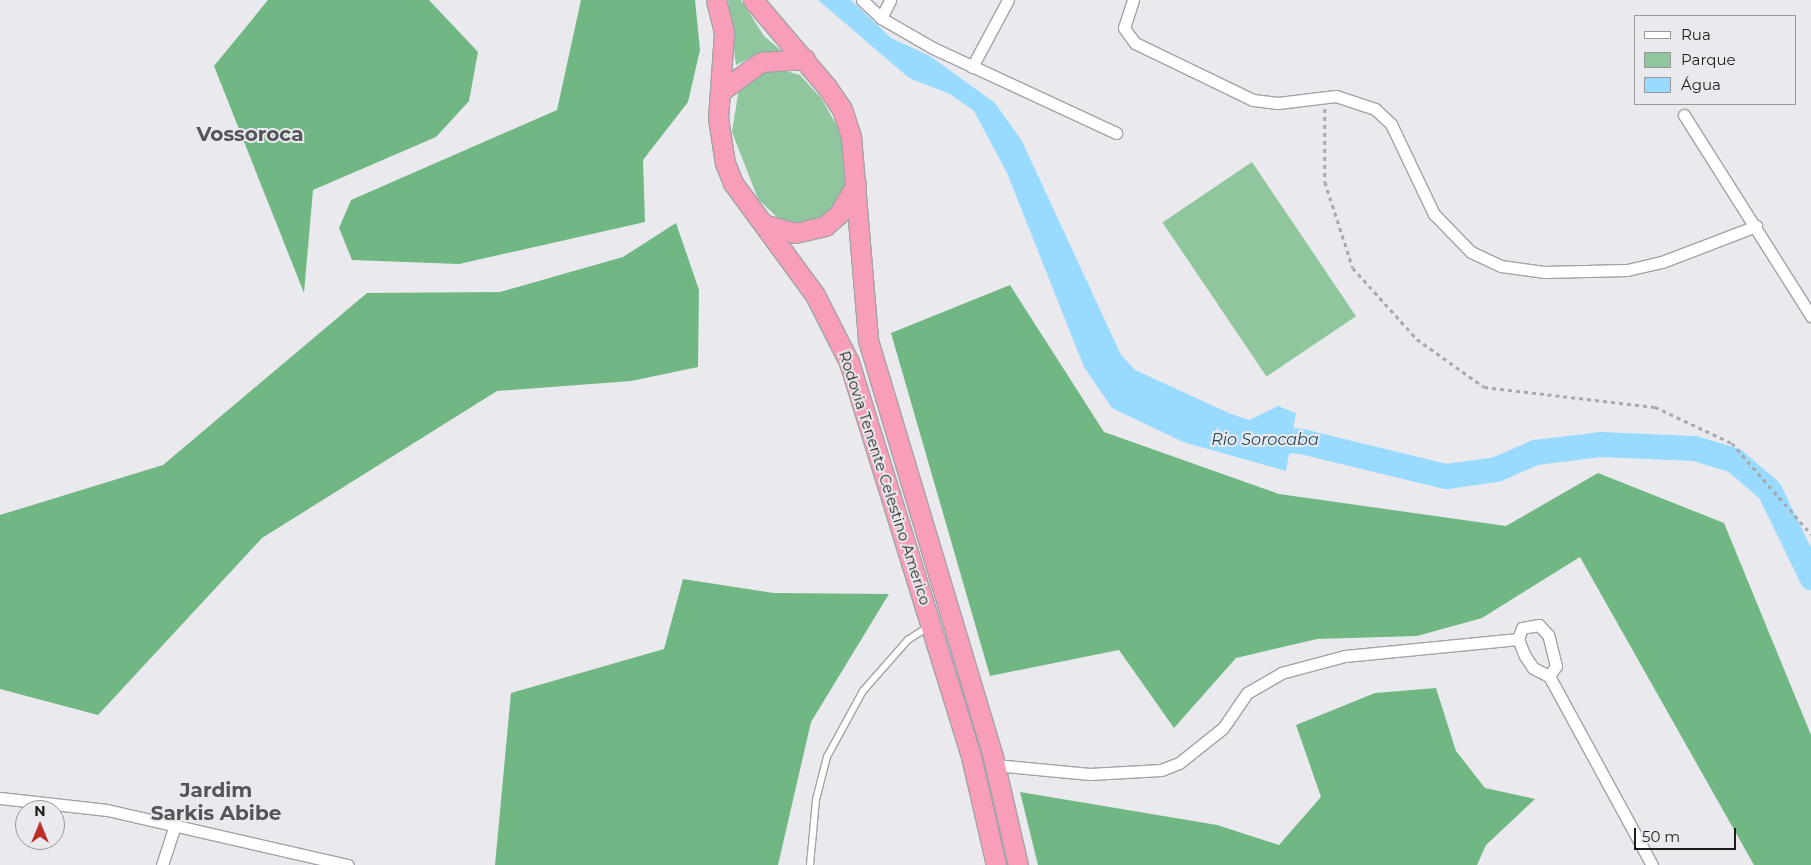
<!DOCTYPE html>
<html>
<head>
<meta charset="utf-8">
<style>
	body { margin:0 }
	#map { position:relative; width:1811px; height:865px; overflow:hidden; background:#eaeaee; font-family:Montserrat,sans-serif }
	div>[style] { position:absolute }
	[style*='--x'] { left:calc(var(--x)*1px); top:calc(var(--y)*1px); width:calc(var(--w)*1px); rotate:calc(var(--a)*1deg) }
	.green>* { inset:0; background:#90c69e; transform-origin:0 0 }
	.forest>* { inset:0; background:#70b784 }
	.water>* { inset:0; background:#99dbfe }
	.river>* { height:25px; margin:-12.5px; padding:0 12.5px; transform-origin:12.5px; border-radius:12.5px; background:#99dbfe }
	.path>* { height:2.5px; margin-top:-1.25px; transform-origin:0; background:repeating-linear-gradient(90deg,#a9a9ac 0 4px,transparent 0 8px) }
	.roads { filter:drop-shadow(1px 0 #a3a3a7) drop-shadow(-1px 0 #a3a3a7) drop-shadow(0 1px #a3a3a7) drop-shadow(0 -1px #a3a3a7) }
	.service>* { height:5.5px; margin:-2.75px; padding:0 2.75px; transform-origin:2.75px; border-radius:2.75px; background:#fff }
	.minor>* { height:11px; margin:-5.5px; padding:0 5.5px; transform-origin:5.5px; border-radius:5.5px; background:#fff }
	.trunk>* { height:19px; margin:-9.5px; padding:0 9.5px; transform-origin:9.5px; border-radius:9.5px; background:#f89eb8 }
	span { translate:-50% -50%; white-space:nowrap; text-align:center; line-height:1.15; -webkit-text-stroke:4px #eaeaee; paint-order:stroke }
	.street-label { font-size:15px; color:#1c1c1d }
	.water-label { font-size:16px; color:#214659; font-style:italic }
	.district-label { font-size:20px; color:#555559; font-weight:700 }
	.legend { position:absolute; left:1634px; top:15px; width:162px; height:90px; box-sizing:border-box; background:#eaeaee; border:1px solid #98989a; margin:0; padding:6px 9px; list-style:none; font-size:15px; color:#1c1c1d }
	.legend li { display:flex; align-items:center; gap:10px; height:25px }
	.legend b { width:25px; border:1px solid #98989a }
	.north { position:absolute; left:15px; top:800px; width:50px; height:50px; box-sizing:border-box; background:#eaeaee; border:1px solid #98989a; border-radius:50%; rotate:0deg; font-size:14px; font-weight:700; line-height:20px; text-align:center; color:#1c1c1d }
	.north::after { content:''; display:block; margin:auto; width:18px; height:22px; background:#bc2e28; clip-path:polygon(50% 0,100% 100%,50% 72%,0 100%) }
	.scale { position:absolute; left:1634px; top:828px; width:102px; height:22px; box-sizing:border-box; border:2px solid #1c1c1d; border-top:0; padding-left:6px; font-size:15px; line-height:18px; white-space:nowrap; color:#1c1c1d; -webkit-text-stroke:4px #eaeaee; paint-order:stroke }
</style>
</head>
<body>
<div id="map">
	<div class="green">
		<i style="clip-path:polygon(728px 0,741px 0,764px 36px,784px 53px,759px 53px,736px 65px)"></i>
		<i style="clip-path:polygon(782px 70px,800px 75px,821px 98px,840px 131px,845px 155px,845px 185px,831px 215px,812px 224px,782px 222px,758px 199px,732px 132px,739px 88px,762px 72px)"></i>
		<i style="left:1252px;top:162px;width:186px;height:108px;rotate:56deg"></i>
	</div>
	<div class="forest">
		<i style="clip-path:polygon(268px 0,429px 0,478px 52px,469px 101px,436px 137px,313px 190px,304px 293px,214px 66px)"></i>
		<i style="clip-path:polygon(581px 0,695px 0,700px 50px,688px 102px,643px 160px,645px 222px,459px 264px,352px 260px,339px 228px,351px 200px,557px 110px)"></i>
		<i style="clip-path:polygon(676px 223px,699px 290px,698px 367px,631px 381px,497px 391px,262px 538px,98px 715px,0 689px,0 515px,163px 465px,367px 293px,500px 292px,623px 257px)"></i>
		<i style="clip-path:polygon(1010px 285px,1104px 432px,1279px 494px,1506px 526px,1598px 473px,1724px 523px,1811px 735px,1811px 865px,1754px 865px,1580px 557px,1482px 618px,1417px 636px,1317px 639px,1236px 658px,1174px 728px,1119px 650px,990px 676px,891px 333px)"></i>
		<i style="clip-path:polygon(683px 579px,774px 593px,889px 594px,811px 722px,778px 865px,495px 865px,511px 693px,664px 649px)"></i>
		<i style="clip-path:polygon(1436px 688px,1456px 751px,1485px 788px,1535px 799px,1486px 845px,1477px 865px,1038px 865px,1020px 792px,1217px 825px,1279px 845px,1321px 797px,1296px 725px,1375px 693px)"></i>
	</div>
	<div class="water">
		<i style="clip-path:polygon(818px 0,851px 0,891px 38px,930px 56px,995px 103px,1022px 141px,1121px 355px,1135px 370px,1231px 414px,1249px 420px,1278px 406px,1296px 413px,1286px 471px,1183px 442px,1112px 408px,1084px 367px,1007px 173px,974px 111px,950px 94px,909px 78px)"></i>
	</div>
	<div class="river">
		<i style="--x:1257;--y:438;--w:44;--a:3.9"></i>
		<i style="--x:1301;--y:441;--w:149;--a:13.6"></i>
		<i style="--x:1446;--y:476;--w:50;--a:-8"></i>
		<i style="--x:1496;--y:469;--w:43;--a:-23.6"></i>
		<i style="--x:1535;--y:452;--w:65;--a:-7"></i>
		<i style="--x:1600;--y:444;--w:94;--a:2.4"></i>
		<i style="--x:1694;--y:448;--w:42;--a:16.7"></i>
		<i style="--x:1734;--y:460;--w:46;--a:40.6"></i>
		<i style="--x:1769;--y:490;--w:97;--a:64.2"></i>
	</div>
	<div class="path">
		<i style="--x:1325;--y:109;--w:73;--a:90"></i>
		<i style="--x:1325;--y:182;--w:90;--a:72"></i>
		<i style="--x:1353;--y:268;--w:96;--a:48"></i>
		<i style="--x:1417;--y:339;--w:82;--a:35.6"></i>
		<i style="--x:1484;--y:387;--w:172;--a:6.7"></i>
		<i style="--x:1655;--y:407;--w:85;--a:25.1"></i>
		<i style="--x:1732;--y:443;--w:121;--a:49"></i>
	</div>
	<div class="roads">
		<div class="service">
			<i style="--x:810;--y:865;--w:65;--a:-84.7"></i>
			<i style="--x:816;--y:800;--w:44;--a:-75.7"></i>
			<i style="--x:827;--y:757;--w:75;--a:-61.4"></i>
			<i style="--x:863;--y:691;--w:68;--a:-48.6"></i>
			<i style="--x:908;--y:640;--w:24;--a:-33"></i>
		</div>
		<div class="minor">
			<i style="--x:862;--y:0;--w:26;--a:43"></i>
			<i style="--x:881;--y:18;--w:60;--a:30"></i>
			<i style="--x:933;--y:48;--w:202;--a:24.9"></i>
			<i style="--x:1133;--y:0;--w:29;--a:108"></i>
			<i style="--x:1124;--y:28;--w:19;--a:54"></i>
			<i style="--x:1135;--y:43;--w:131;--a:25.8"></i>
			<i style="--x:1253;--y:100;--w:25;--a:7"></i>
			<i style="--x:1278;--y:103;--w:58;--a:-6.9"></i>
			<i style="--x:1336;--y:96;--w:41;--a:18.4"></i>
			<i style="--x:1375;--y:109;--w:22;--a:43"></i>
			<i style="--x:1391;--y:124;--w:100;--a:64.5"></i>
			<i style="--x:1434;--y:214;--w:53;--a:45.8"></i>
			<i style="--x:1471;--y:252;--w:33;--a:25"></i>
			<i style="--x:1501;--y:266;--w:43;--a:7.9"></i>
			<i style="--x:1544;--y:272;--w:83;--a:-1.4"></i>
			<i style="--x:1627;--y:270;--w:36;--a:-13"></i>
			<i style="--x:1662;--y:262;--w:101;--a:-21"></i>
			<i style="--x:881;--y:18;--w:20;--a:-63"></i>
			<i style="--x:972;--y:67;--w:76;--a:-61.8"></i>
			<i style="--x:1684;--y:115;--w:238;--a:57.7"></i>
			<i style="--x:1549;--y:676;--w:12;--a:-55"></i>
			<i style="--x:1556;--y:666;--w:32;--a:-104"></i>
			<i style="--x:1548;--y:635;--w:13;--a:-132"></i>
			<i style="--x:1539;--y:625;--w:17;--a:170"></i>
			<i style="--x:1522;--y:628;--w:12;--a:110"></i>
			<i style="--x:1518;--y:639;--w:18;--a:68"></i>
			<i style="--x:1525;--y:656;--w:14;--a:56"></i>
			<i style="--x:1533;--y:668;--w:18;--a:27"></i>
			<i style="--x:1549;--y:676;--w:215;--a:61.4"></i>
			<i style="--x:995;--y:765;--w:95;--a:5.4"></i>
			<i style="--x:1090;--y:774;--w:71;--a:-3.2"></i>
			<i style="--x:1161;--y:770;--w:19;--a:-21"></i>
			<i style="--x:1179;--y:763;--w:56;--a:-38.5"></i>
			<i style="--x:1223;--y:728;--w:42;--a:-55.6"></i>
			<i style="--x:1247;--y:693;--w:39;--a:-30"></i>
			<i style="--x:1281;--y:673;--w:66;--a:-14.9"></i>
			<i style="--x:1345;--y:656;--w:174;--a:-5.6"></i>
			<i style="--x:0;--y:798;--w:108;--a:6.4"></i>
			<i style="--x:107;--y:810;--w:247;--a:12.9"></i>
			<i style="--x:162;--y:865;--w:40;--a:-72"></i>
		</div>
		<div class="trunk">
			<i style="--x:716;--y:0;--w:34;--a:76"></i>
			<i style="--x:724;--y:33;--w:85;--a:94"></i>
			<i style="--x:718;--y:118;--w:46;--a:81.2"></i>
			<i style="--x:725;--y:163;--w:22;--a:68"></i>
			<i style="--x:733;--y:183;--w:139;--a:53.8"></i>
			<i style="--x:815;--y:295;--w:75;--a:63.1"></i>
			<i style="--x:849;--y:362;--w:408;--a:72.8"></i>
			<i style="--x:970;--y:752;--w:116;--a:77"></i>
			<i style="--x:753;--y:0;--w:114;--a:49.6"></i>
			<i style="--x:827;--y:87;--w:27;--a:56"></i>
			<i style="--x:842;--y:109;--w:28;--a:72"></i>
			<i style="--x:851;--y:136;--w:205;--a:85.2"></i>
			<i style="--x:868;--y:340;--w:435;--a:73.3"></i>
			<i style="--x:993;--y:757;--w:111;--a:77"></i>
			<i style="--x:721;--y:91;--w:49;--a:-35.9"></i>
			<i style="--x:761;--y:62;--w:44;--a:-3.9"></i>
			<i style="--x:766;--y:225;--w:30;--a:15"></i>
			<i style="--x:795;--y:233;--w:31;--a:-13"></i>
			<i style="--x:825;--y:226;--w:18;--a:-41"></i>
			<i style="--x:839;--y:214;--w:34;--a:-60"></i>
		</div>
	</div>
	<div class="street-label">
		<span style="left:885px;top:478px;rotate:72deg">Rodovia Tenente Celestino Americo</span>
	</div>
	<div class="water-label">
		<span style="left:1265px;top:440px">Rio Sorocaba</span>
	</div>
	<div class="district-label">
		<span style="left:250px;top:134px">Vossoroca</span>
		<span style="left:216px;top:802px">Jardim<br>Sarkis Abibe</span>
	</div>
	<ul class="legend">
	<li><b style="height:6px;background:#fff"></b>Rua</li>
	<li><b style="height:14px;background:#90c69e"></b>Parque</li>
	<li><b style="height:14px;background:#99dbfe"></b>Água</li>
	</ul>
	<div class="north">N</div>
	<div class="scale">50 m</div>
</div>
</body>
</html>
